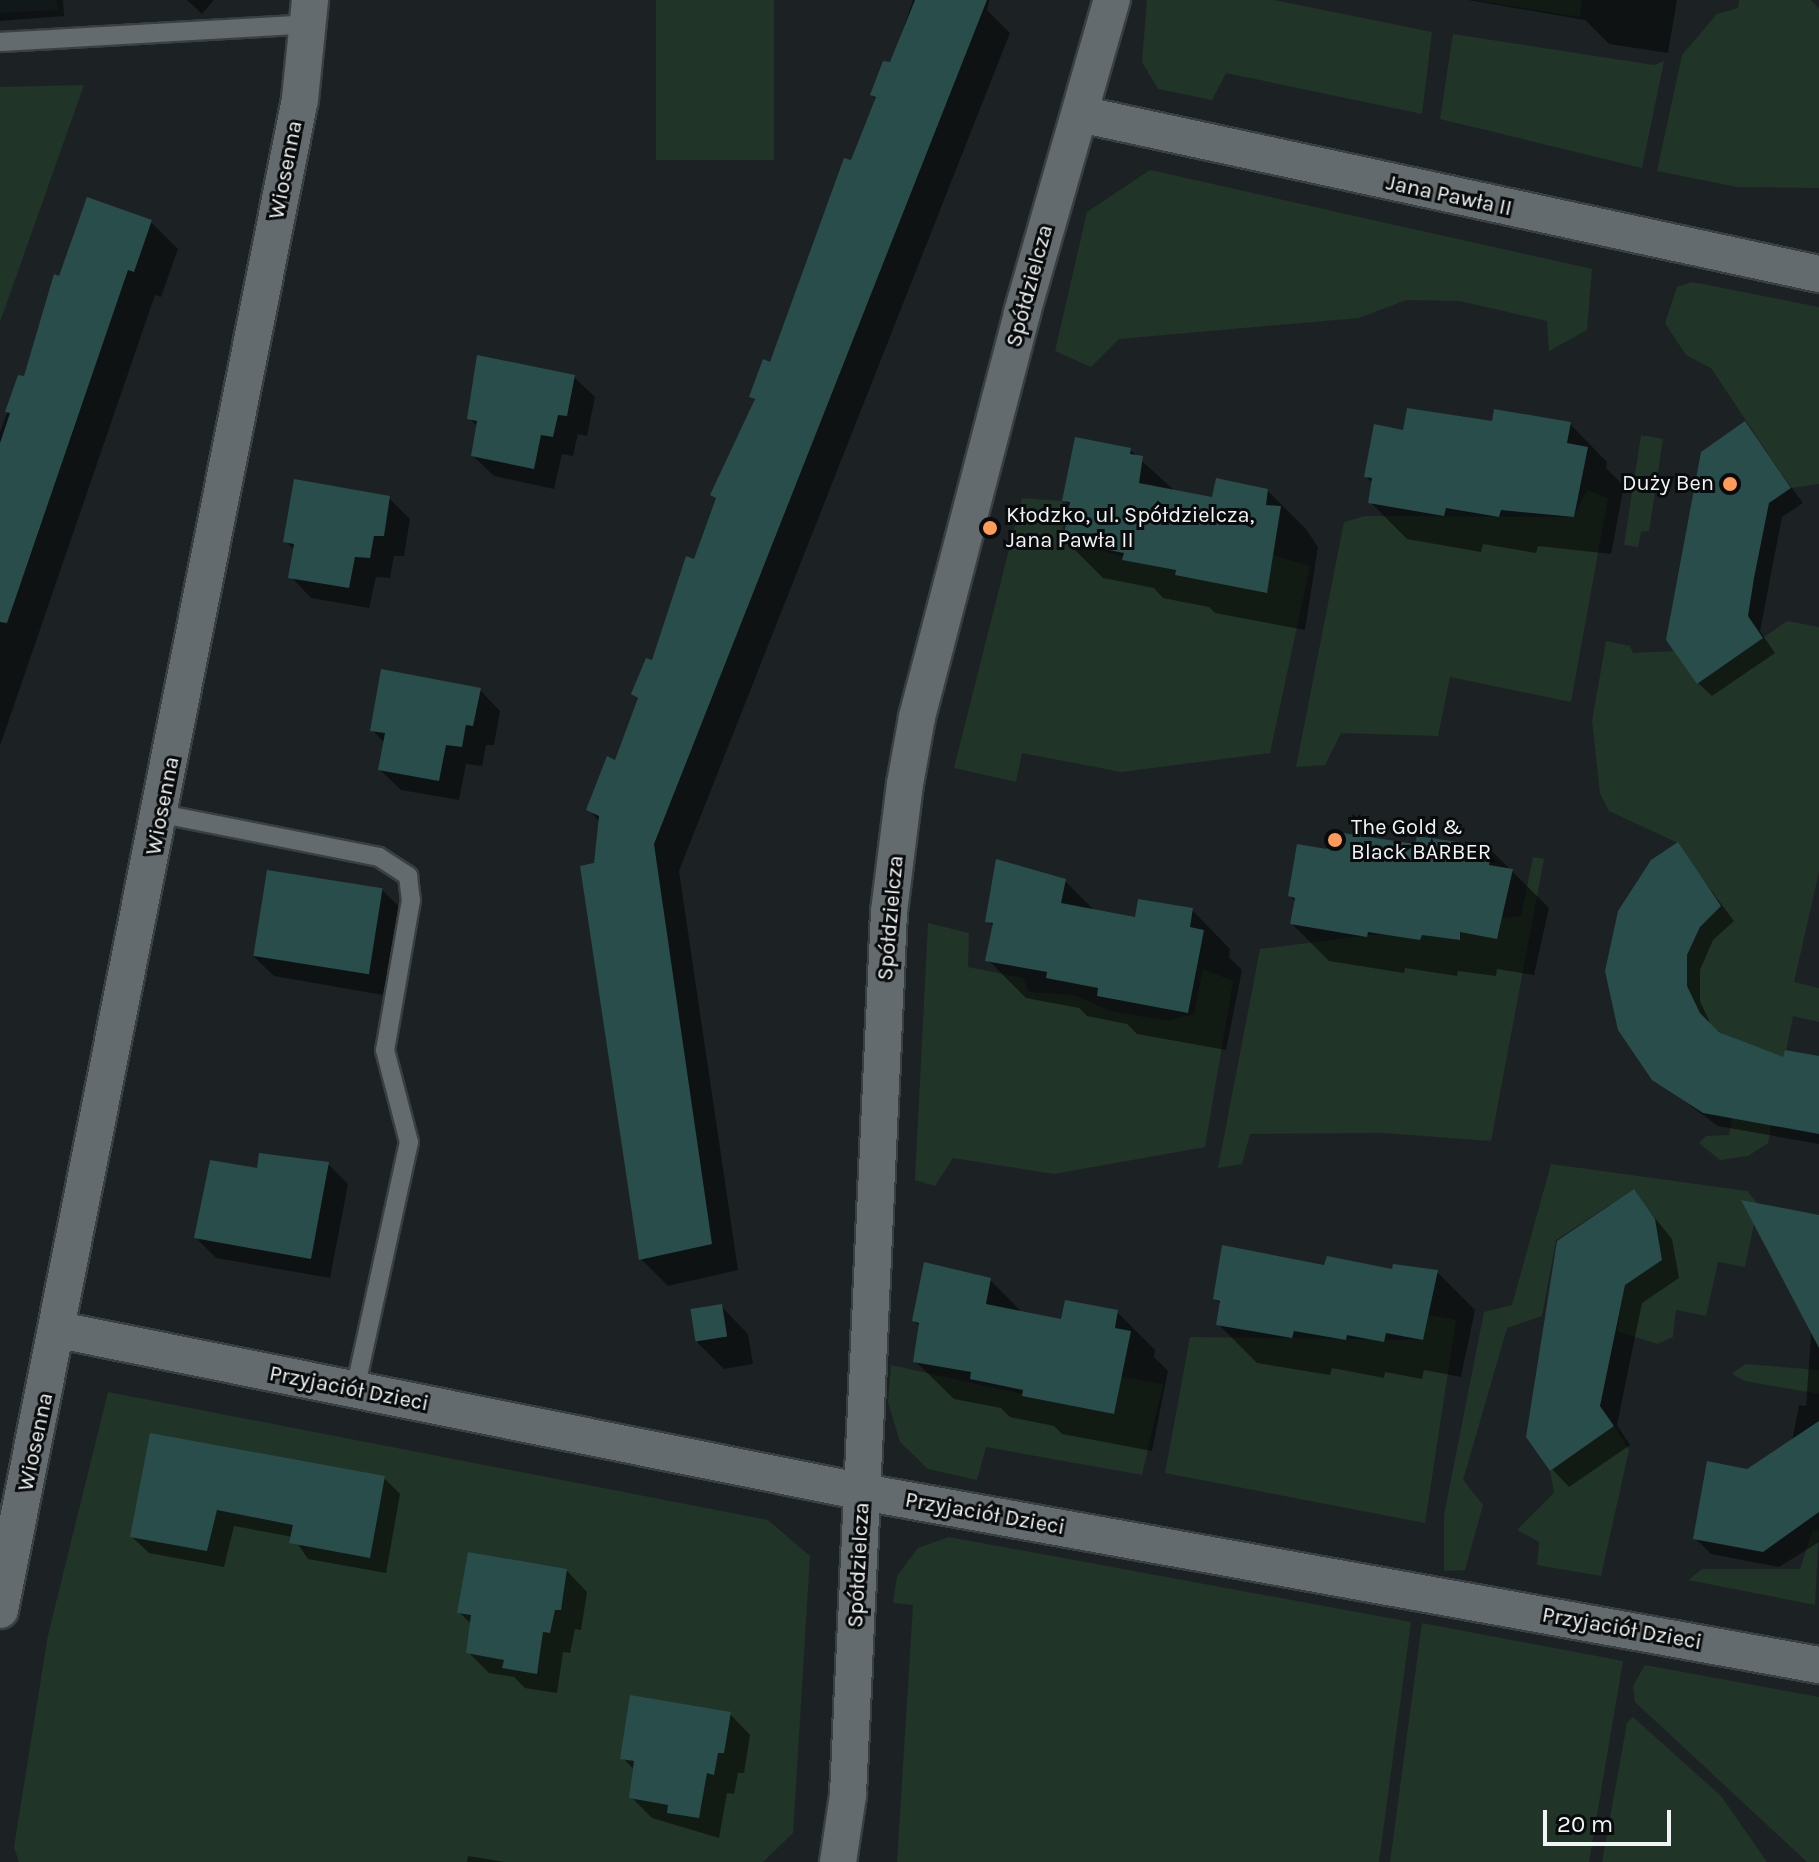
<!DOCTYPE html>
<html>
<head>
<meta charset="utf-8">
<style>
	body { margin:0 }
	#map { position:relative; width:1819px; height:1862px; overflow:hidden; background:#1c2224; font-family:Karla,sans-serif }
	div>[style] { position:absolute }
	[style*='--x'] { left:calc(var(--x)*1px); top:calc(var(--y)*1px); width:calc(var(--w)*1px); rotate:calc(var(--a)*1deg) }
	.built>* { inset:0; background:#212d32 }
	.green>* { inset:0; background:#203427; transform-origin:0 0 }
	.shadow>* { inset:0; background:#0007 }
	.building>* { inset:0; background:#284d4a; transform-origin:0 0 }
	.roads { filter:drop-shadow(2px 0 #3a3f41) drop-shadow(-2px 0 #3a3f41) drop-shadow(0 2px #3a3f41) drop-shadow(0 -2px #3a3f41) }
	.lane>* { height:18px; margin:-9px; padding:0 9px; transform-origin:9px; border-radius:9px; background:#646b6e }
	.street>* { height:36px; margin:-18px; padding:0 18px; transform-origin:18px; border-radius:18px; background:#646b6e }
	.dots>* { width:22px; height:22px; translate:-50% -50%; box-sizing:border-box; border:4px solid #090b0c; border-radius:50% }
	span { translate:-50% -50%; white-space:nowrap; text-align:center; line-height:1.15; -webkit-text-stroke:6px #090b0c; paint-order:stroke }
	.street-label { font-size:22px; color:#f0f4f5 }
	.poi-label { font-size:22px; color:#f0f4f5 }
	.right { translate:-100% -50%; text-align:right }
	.left { translate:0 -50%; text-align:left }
	.scale { position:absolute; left:1543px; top:1810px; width:128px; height:36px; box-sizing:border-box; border:4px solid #f0f4f5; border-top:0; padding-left:10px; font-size:24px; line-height:28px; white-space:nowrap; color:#f0f4f5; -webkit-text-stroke:6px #090b0c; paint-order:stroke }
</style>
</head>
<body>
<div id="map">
	<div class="built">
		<i style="clip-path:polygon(0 0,57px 0,58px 10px,0 13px)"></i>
	</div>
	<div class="green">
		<i style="left:656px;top:0;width:118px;height:160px"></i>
		<i style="clip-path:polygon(1147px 0,1274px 0,1432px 32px,1422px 114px,1226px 73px,1212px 100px,1158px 89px,1142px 62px)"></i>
		<i style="clip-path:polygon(1474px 0,1582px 0,1580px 17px)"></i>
		<i style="clip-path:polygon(1739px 0,1811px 0,1819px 9px,1819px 188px,1737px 187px,1657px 171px,1682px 55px,1717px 14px,1738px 8px)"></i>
		<i style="clip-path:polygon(1453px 34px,1654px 65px,1664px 61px,1642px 168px,1440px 119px)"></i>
		<i style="clip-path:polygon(84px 85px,0 322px,0 87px)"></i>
		<i style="clip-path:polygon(1150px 170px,1592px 269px,1587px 330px,1549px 351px,1547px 321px,1460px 301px,1406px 300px,1359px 318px,1119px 339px,1091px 367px,1055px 351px,1087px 212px)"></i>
		<i style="clip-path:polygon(1692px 282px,1819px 307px,1819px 484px,1791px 488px,1711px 368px,1686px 355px,1665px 323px,1677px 287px)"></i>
		<i style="clip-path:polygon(1641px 435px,1663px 439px,1649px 531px,1641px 532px,1638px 547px,1624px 545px)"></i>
		<i style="clip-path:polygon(1587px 490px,1608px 498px,1571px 702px,1450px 677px,1438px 736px,1341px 733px,1325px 765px,1296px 767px,1344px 522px,1365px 516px,1574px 517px)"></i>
		<i style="clip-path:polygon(1022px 498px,1062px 501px,1063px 541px,1266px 593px,1273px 555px,1310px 566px,1270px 753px,1121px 772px,1022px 753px,1016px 782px,954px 768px)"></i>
		<i style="clip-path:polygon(1787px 621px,1819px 627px,1819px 872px,1794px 982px,1819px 988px,1819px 1022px,1793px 1016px,1768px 1143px,1748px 1156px,1720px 1160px,1699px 1143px,1706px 1136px,1729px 1135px,1746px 1043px,1719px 1032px,1700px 1013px,1687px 986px,1687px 955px,1700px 927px,1721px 906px,1678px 843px,1609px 811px,1600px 793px,1592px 721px,1606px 641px,1630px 646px,1633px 653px,1674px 651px,1697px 684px)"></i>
		<i style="clip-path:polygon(1533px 857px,1544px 859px,1491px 1141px,1384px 1133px,1250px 1134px,1242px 1164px,1218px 1168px,1260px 949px,1521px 916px)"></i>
		<i style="clip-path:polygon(928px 923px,969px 933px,968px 967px,1023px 978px,1029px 992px,1074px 995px,1110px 1011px,1168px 1021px,1194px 1014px,1203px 969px,1233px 981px,1205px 1147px,1054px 1174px,953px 1158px,935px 1186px,915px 1180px)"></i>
		<i style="clip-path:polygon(1551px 1164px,1747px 1191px,1758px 1204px,1745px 1267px,1718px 1262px,1706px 1316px,1676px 1310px,1673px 1337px,1657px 1344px,1617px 1331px,1624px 1286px,1662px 1259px,1655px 1219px,1634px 1189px,1556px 1240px,1542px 1316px,1507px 1328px,1463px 1480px,1483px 1505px,1465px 1570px,1444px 1571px,1444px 1515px,1484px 1312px,1512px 1305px)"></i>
		<i style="clip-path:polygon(1423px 1314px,1456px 1320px,1425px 1523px,1165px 1473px,1190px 1337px,1423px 1340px)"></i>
		<i style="clip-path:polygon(1745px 1364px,1819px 1370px,1819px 1394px,1745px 1381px,1732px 1374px)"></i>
		<i style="clip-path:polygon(891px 1365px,1114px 1414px,1121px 1377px,1163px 1384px,1142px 1475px,986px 1447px,977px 1480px,928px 1469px,900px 1442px,888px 1402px)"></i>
		<i style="clip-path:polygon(108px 1392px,768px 1520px,810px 1556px,793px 1833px,763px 1862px,19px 1862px,14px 1847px,48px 1635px)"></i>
		<i style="clip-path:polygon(1614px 1426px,1629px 1450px,1601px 1576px,1537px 1565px,1539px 1542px,1517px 1530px,1554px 1493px,1550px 1471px)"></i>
		<i style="clip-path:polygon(1813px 1529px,1819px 1531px,1815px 1605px,1688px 1580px,1702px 1569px,1800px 1569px)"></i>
		<i style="clip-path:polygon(949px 1537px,1411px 1622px,1379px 1862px,897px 1862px,913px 1605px,893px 1603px,897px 1576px,918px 1548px)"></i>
		<i style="clip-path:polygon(1422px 1623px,1623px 1661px,1589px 1862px,1390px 1862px)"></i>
		<i style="clip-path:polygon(1645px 1665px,1819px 1697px,1819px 1862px,1807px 1862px,1635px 1702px,1633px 1686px)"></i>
		<i style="clip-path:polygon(1633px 1717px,1721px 1796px,1767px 1862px,1602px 1862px,1627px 1723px)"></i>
	</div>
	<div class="shadow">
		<i style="clip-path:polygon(0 0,63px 0,64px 16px,0 21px)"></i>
		<i style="clip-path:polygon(187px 0,214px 0,202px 14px)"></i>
		<i style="clip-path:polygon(913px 0,990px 0,987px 10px,1010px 33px,679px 871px,738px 1270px,668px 1286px,641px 1259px,596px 865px,600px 822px,588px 809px,616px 762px,639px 700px,633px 694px,653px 663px,695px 562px,717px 499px,713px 495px,756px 402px,751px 396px,771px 365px,877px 100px,872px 95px,891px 64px)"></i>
		<i style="clip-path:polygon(1468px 0,1677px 0,1668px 53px,1609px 44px,1585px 20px)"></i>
		<i style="clip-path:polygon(151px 222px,178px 249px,161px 297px,155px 295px,0 746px,0 432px,20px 377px,25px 379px,60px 278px)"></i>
		<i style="clip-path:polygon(574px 377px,595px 397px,587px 436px,578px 434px,573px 456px,562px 454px,554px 489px,494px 476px,473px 456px,478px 427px,469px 418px)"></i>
		<i style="clip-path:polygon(1494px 423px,1570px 424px,1607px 462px,1606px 468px,1624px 486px,1611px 554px,1538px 546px,1536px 553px,1483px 544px,1481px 552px,1407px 539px,1370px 502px,1373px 484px,1366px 476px,1405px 432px)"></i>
		<i style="clip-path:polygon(1745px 424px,1803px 503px,1782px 517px,1760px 631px,1775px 653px,1712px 696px,1698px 683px)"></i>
		<i style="clip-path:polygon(1130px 450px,1176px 492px,1213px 499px,1267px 490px,1306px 529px,1318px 547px,1305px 630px,1215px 613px,1209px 607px,1163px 598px,1154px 588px,1103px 578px,1065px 540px,1071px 507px,1064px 500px)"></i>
		<i style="clip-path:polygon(389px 498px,410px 519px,404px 556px,394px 556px,390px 578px,376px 577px,369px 608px,311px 598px,291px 577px,295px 551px,286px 541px)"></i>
		<i style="clip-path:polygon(480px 690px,500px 711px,494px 745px,486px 745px,482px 766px,466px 764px,459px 800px,401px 790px,380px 770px,385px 743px,372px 730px)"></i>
		<i style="clip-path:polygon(1677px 845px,1734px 921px,1713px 940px,1700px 970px,1700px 1001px,1713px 1029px,1785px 1060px,1819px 1058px,1819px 1144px,1718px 1126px,1653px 1078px)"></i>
		<i style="clip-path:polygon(1417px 847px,1490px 849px,1549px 908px,1534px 975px,1497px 969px,1496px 976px,1458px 971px,1457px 976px,1405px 968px,1404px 973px,1329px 961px,1292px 924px,1296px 902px,1290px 896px,1329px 851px)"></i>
		<i style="clip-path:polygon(1064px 880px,1096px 912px,1137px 920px,1192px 910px,1230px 949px,1229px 957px,1242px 970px,1226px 1050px,1137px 1034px,1127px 1024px,1087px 1016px,1079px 1008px,1026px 998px,988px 960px,994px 927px,988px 921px)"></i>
		<i style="clip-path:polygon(382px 890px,403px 910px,383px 995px,274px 976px,253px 956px)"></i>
		<i style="clip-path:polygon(328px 1164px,348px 1184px,330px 1278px,216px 1258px,196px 1238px,258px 1171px)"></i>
		<i style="clip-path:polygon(1633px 1191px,1672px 1239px,1679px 1278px,1642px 1303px,1617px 1425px,1630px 1445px,1569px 1487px,1552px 1469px)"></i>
		<i style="clip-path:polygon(1819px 1217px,1819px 1542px,1779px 1567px,1711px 1554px,1695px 1538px,1748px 1471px,1792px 1441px,1799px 1405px,1806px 1406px)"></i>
		<i style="clip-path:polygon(1325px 1268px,1437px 1272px,1475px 1310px,1461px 1377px,1424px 1370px,1422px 1379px,1385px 1372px,1384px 1378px,1332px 1368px,1330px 1375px,1257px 1363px,1218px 1324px,1222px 1305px,1215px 1299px)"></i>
		<i style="clip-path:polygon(990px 1280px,1023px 1313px,1063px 1321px,1117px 1312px,1155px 1350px,1154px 1357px,1168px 1371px,1152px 1451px,1062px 1434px,1054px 1426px,1010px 1417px,1001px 1408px,954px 1399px,915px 1361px,921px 1327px,914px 1321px)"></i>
		<i style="clip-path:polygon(721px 1306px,748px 1334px,753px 1364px,724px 1369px,697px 1342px)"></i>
		<i style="clip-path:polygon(151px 1435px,384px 1478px,400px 1494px,386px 1573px,308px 1559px,293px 1537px,234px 1526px,224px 1567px,149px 1553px,132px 1537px)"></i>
		<i style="clip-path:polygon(567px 1571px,587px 1592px,581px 1630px,575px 1629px,570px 1653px,563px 1652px,557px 1693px,525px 1688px,514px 1677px,489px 1673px,468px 1652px,472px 1625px,459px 1612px)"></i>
		<i style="clip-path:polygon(730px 1714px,750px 1735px,744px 1773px,738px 1773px,734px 1794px,727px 1793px,719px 1838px,652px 1818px,631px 1797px,635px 1771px,623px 1758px)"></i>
		<i style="clip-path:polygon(468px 1856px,505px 1862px,467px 1862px)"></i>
	</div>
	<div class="building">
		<i style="clip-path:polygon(915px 0,987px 0,654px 844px,712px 1244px,639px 1260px,580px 866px,594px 863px,599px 816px,586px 810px,607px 756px,615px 760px,638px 698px,631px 694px,646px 658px,652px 660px,686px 556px,694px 559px,716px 498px,710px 495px,755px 399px,749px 397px,763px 359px,770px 362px,844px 158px,851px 160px,876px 97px,870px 95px,883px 61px,890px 62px)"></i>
		<i style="clip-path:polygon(87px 197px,152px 220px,134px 272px,128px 270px,7px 623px,0 622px,0 443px,10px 413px,5px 412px,18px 375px,24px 376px,54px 274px,59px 276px)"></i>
		<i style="clip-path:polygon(477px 355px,575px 375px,567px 416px,558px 415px,553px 437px,541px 435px,534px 469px,471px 456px,477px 421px,467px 419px)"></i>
		<i style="clip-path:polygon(1407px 408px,1492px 421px,1494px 409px,1571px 422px,1567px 443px,1588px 447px,1574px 517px,1501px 510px,1499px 517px,1446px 508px,1444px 516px,1368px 503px,1372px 478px,1364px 477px,1374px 424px,1403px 430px)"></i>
		<i style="clip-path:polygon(1745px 421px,1791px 488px,1769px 503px,1754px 578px,1748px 616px,1763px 638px,1697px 684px,1666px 640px,1687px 527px,1701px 452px)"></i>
		<i style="clip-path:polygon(1075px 437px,1131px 448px,1130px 454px,1143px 456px,1139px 483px,1212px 497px,1216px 478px,1268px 489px,1266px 505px,1281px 506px,1267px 593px,1175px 575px,1176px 570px,1122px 560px,1124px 553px,1063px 541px,1070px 502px,1062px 501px)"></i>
		<i style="clip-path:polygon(294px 479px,390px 496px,384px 536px,374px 536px,370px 558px,355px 557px,349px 588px,288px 578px,294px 544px,283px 542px)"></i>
		<i style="clip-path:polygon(381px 669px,481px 688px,473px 726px,466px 725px,462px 747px,446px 745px,439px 781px,378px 770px,385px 733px,370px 731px)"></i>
		<i style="clip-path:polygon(1330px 831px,1415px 844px,1417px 836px,1491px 847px,1489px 865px,1513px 869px,1497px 939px,1460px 932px,1460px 940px,1422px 935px,1420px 940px,1368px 932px,1367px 937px,1290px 924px,1295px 898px,1288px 896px,1297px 844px,1327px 849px)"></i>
		<i style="clip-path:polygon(1678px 842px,1721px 906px,1700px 927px,1687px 955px,1687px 986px,1700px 1013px,1719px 1032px,1783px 1057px,1785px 1050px,1819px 1056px,1819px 1134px,1703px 1113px,1652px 1080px,1618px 1030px,1605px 971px,1618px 911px,1651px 860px)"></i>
		<i style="clip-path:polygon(996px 859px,1066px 879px,1061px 903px,1135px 917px,1138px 899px,1193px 908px,1190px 927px,1204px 930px,1188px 1013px,1097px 996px,1098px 988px,1046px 978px,1047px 972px,985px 961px,993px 923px,985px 922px)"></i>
		<i style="left:267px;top:870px;width:117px;height:87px;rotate:9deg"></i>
		<i style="clip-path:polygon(259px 1153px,329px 1162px,311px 1259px,194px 1238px,210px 1160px,257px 1168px)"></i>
		<i style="clip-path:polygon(1634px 1189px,1655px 1219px,1662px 1260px,1625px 1285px,1600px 1406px,1614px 1426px,1550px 1471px,1526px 1437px,1557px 1241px)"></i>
		<i style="clip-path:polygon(1741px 1200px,1819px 1215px,1819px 1348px)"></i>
		<i style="clip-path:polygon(1222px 1245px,1324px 1265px,1327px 1256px,1392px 1269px,1393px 1264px,1438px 1270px,1423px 1340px,1386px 1333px,1384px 1342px,1347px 1335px,1346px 1340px,1294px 1331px,1292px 1338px,1216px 1325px,1220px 1301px,1213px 1299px)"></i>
		<i style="clip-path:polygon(924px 1262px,991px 1278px,986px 1304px,1061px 1319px,1065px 1300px,1118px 1310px,1115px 1328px,1131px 1331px,1114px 1414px,1022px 1396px,1023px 1390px,970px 1379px,971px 1372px,913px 1362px,919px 1323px,912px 1321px)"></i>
		<i style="left:722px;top:1304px;width:33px;height:32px;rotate:81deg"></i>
		<i style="clip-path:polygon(1819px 1421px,1819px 1512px,1763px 1552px,1693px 1539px,1707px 1461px,1747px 1469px)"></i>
		<i style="clip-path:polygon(150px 1433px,385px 1476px,370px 1558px,289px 1543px,293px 1525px,217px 1510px,207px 1551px,130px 1537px)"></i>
		<i style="clip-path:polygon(468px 1552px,567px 1569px,561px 1610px,555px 1610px,550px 1633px,543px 1632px,537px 1674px,502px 1668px,504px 1660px,466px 1653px,471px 1615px,457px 1613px)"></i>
		<i style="clip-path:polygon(630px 1695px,731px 1712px,724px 1753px,718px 1753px,714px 1775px,707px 1773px,699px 1818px,667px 1813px,668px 1805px,629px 1798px,634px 1761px,620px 1759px)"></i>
	</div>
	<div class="roads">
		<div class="lane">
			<i style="--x:0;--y:42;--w:309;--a:-3.3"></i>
			<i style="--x:162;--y:814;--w:221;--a:11.2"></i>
			<i style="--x:379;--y:857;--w:35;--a:33"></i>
			<i style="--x:408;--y:876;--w:24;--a:83"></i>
			<i style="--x:411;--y:900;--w:152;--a:99.8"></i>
			<i style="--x:385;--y:1050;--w:95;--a:75.4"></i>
			<i style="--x:409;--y:1142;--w:254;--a:102.3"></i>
		</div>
		<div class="street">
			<i style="--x:1080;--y:114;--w:756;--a:12.22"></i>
			<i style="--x:59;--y:1330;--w:820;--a:11.39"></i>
			<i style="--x:863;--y:1492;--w:972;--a:10.26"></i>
			<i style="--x:0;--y:1610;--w:1540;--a:-78.77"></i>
			<i style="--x:300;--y:99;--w:100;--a:-84.2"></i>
			<i style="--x:838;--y:1862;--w:68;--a:-81.5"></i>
			<i style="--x:848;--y:1795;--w:884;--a:-87.34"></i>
			<i style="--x:889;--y:912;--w:129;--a:-82.9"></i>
			<i style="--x:905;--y:784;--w:68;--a:-79.8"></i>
			<i style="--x:917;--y:717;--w:417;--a:-75.4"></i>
			<i style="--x:1022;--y:313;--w:326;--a:-74"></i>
		</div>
	</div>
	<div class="dots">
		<i style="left:1730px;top:484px;background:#fe9b58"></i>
		<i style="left:990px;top:528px;background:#fe9b58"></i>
		<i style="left:1335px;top:840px;background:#fe9b58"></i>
	</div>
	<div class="street-label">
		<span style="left:286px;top:170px;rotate:-79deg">Wiosenna</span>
		<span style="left:1449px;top:196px;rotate:12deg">Jana Pawła II</span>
		<span style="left:1030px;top:286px;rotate:-75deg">Spółdzielcza</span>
		<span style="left:163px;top:806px;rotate:-79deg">Wiosenna</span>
		<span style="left:891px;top:918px;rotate:-85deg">Spółdzielcza</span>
		<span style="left:349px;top:1389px;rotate:11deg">Przyjaciół Dzieci</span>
		<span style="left:36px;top:1442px;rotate:-78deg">Wiosenna</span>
		<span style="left:985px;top:1514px;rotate:10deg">Przyjaciół Dzieci</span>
		<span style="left:859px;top:1565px;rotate:-87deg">Spółdzielcza</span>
		<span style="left:1622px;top:1629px;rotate:10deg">Przyjaciół Dzieci</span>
	</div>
	<div class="poi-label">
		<span class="right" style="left:1714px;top:484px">Duży Ben</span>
		<span class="left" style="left:1006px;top:528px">Kłodzko, ul. Spółdzielcza,<br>Jana Pawła II</span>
		<span class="left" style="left:1351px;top:840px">The Gold &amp;<br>Black BARBER</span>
	</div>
	<div class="scale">20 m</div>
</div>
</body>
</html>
